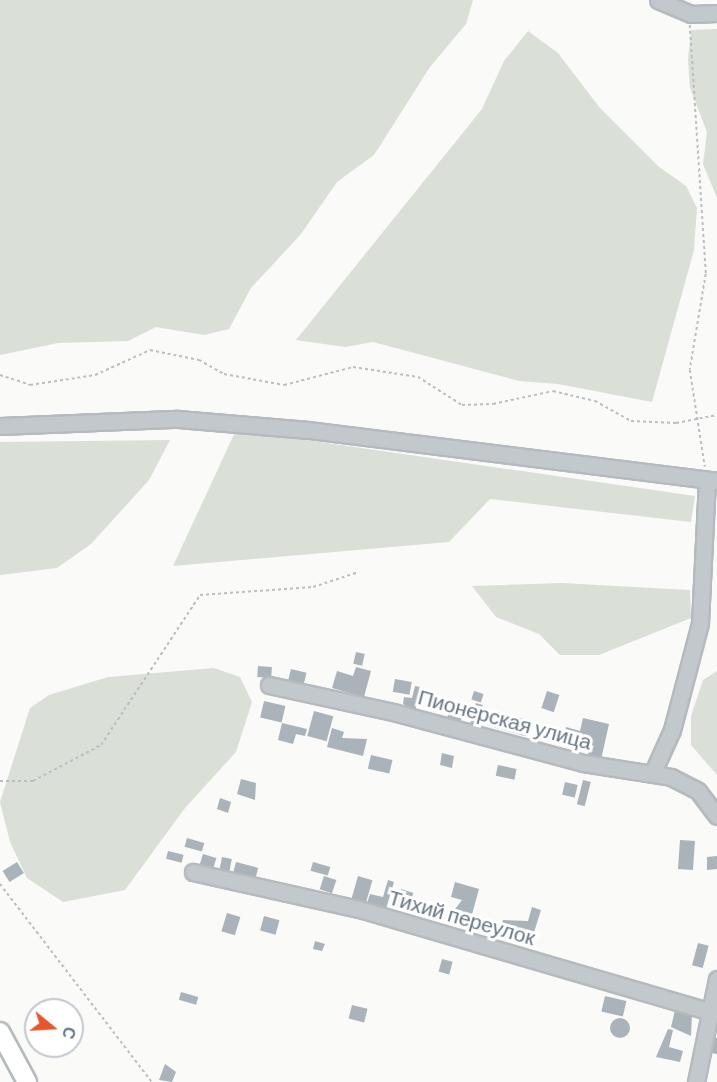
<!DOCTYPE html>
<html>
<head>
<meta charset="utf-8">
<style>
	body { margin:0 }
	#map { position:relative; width:717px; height:1082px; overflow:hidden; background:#fafaf8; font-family:Barlow,sans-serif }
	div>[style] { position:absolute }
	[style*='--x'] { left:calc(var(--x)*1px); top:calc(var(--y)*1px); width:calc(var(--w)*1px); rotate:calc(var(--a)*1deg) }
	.green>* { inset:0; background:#dadfd7 }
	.building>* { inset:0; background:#aab3b9; transform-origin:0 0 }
	.round { border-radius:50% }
	.path>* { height:1.5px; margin-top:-0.75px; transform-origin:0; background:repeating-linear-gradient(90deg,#bbbfc2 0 3px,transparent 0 6px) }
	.roads { filter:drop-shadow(2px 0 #b5babe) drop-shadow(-2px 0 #b5babe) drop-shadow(0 2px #b5babe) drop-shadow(0 -2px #b5babe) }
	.minor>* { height:15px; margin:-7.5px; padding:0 7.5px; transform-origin:7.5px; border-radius:7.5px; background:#c3c8cc }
	.major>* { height:18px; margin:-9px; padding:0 9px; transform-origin:9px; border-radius:9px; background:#fff }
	span { translate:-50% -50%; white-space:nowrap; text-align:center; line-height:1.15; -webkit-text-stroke:6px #fff; paint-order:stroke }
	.street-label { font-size:21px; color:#657683 }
	.north { position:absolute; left:24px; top:998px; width:60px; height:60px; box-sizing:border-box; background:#fff; border:2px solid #c1c8cd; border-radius:50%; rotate:108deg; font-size:16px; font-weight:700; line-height:24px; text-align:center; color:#657683 }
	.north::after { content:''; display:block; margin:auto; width:21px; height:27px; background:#e4572e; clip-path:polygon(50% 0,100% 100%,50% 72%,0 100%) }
</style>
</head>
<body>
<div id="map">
	<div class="green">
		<i style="clip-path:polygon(0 0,473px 0,466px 24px,430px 67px,374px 155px,337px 182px,301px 234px,251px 288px,229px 329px,204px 335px,156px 327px,128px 341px,58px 343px,0 355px)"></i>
		<i style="clip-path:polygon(717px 29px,717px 198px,703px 164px,707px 132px,690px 88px,688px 59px,691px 30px)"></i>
		<i style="clip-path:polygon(528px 31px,558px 53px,600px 108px,658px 166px,686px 186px,697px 208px,694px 250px,652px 402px,558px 384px,519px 381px,373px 342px,345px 347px,296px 340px,482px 109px,504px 61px)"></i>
		<i style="clip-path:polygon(236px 430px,695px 496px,691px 522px,490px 499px,449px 542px,173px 566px)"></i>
		<i style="clip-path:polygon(170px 440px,149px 480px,91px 544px,57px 568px,0 575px,0 442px)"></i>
		<i style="clip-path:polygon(562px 583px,690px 590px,691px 618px,599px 655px,560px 655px,539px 634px,496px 617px,472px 586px)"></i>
		<i style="clip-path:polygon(214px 668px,240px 677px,252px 702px,236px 752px,185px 808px,125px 890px,63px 902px,27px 878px,10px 842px,0 802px,30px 708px,49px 695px,108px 677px)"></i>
		<i style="clip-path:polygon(717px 671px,717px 775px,691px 745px,691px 716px,703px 680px)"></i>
	</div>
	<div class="building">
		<i style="left:356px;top:652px;width:9px;height:12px;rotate:13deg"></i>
		<i style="left:258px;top:666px;width:14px;height:11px;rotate:4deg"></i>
		<i style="clip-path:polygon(356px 667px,371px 671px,364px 697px,332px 688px,337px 671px,353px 676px)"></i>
		<i style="left:291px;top:669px;width:16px;height:12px;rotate:14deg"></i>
		<i style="left:395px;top:679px;width:17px;height:13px;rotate:10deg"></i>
		<i style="clip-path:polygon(415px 686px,420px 687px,415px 713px,403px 704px,404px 697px,412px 698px)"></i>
		<i style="left:474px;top:691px;width:10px;height:9px;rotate:17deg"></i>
		<i style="left:547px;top:691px;width:13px;height:18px;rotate:18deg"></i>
		<i style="left:451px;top:700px;width:14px;height:18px;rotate:12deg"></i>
		<i style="left:264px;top:701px;width:22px;height:17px;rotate:13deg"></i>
		<i style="left:476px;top:703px;width:7px;height:23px;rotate:16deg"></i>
		<i style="left:314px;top:711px;width:20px;height:26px;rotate:15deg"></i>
		<i style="left:499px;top:712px;width:32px;height:16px;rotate:16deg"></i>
		<i style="clip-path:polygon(583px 718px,609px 724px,600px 764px,586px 761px,590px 747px,563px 741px,566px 727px,580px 731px)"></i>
		<i style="clip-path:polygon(282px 723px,307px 729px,305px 736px,296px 734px,293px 744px,278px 740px)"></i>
		<i style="clip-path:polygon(332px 728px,344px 732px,342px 738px,367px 739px,363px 756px,327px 747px)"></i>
		<i style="clip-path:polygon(442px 753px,454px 756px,452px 768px,440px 765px)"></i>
		<i style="left:371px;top:755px;width:22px;height:14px;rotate:13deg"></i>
		<i style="left:498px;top:765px;width:19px;height:11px;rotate:12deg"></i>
		<i style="clip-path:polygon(241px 779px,256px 783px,255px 800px,237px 794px)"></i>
		<i style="left:583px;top:780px;width:8px;height:25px;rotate:14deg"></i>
		<i style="left:565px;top:782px;width:13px;height:13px;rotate:13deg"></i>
		<i style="clip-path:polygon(220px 798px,231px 802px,228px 813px,217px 809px)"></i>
		<i style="left:187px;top:838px;width:18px;height:9px;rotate:16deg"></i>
		<i style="left:680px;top:840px;width:15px;height:29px;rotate:4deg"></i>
		<i style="left:168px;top:851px;width:16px;height:8px;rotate:14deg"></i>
		<i style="left:203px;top:854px;width:14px;height:17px;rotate:17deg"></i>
		<i style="clip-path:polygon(717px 856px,717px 869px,707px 870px,707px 857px)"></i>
		<i style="left:222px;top:857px;width:10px;height:18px;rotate:11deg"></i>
		<i style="left:17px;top:862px;width:13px;height:17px;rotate:58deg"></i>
		<i style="left:236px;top:862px;width:23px;height:15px;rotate:15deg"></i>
		<i style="left:313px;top:862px;width:18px;height:9px;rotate:16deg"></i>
		<i style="left:324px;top:876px;width:13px;height:14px;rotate:18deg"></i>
		<i style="left:358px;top:876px;width:15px;height:27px;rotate:16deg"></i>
		<i style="clip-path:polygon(388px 880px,394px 882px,385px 912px,366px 906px,370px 894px,383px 897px)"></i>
		<i style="clip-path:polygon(455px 882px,479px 889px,471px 918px,452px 913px,462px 900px,451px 897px)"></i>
		<i style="left:401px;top:889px;width:13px;height:19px;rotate:18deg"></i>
		<i style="clip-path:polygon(532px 907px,541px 910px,530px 945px,499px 931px,503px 920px,528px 921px)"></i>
		<i style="left:227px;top:913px;width:14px;height:19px;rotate:17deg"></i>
		<i style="left:264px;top:916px;width:16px;height:15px;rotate:15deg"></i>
		<i style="clip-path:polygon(315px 941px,325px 944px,322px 951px,313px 949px)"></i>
		<i style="left:698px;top:943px;width:11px;height:23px;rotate:15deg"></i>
		<i style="left:442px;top:959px;width:11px;height:13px;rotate:15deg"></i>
		<i style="left:181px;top:992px;width:18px;height:8px;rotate:16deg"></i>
		<i style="left:605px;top:996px;width:22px;height:16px;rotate:13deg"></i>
		<i style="left:352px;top:1005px;width:16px;height:14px;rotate:14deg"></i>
		<i style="clip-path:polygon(675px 1010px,692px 1013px,691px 1036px,671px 1027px)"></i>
		<i class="round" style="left:610px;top:1018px;width:20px;height:20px"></i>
		<i style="clip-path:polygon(668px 1029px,673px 1030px,669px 1047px,683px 1051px,680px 1062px,656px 1057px)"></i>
		<i style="clip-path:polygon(708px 1037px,717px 1038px,717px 1054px,705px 1052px)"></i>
		<i style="clip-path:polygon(165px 1064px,176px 1072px,172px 1082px,159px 1080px)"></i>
	</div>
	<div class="path">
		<i style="--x:690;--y:25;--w:250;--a:86.3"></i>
		<i style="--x:706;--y:274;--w:97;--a:99.5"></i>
		<i style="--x:690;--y:370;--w:98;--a:81.2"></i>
		<i style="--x:0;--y:375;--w:32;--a:18"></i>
		<i style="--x:30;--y:385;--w:66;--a:-8.7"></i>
		<i style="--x:95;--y:375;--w:60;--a:-24.4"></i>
		<i style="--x:150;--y:350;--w:50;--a:11.5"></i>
		<i style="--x:199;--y:360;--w:29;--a:29"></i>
		<i style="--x:224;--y:374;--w:61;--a:10.4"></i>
		<i style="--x:284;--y:385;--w:71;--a:-14.6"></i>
		<i style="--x:353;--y:367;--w:66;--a:8.7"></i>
		<i style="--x:418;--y:377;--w:52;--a:32.5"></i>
		<i style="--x:462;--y:405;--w:31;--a:-2"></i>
		<i style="--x:493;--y:404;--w:61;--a:-12.2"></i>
		<i style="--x:553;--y:391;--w:43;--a:13.4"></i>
		<i style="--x:595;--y:401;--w:41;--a:29.1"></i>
		<i style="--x:631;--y:421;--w:45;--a:2.5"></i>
		<i style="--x:676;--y:423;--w:42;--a:-11"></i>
		<i style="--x:0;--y:781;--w:33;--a:0"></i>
		<i style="--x:33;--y:781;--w:77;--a:-27.9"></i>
		<i style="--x:101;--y:745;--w:180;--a:-56.6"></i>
		<i style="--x:200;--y:595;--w:113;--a:-4"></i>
		<i style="--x:313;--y:587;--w:48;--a:-18.1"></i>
		<i style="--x:0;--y:884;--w:250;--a:52.5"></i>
	</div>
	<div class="roads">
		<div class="minor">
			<i style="--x:658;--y:0;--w:36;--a:23"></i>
			<i style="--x:691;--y:14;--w:26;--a:-2"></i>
			<i style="--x:0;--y:426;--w:178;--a:-2.3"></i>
			<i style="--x:178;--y:419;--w:131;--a:4.8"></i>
			<i style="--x:309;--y:430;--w:411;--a:7.1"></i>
			<i style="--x:269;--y:685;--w:127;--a:12.3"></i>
			<i style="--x:393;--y:712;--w:197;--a:15"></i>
			<i style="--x:583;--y:763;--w:89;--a:9"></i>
			<i style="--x:671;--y:777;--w:30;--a:27"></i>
			<i style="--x:698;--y:791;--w:31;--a:53"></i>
			<i style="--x:653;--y:772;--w:46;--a:-65.7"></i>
			<i style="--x:672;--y:730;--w:111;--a:-75.3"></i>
			<i style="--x:700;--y:623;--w:143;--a:-87.2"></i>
			<i style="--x:193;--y:872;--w:170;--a:12.6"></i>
			<i style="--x:359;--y:909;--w:373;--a:16.3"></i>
			<i style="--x:696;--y:1082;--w:105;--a:-78.5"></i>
		</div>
		<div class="major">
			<i style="--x:0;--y:1032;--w:57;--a:61.6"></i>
		</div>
	</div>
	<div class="street-label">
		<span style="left:505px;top:719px;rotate:15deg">Пионерская улица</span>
		<span style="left:462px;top:917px;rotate:16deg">Тихий переулок</span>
	</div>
	<div class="north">С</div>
</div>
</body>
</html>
